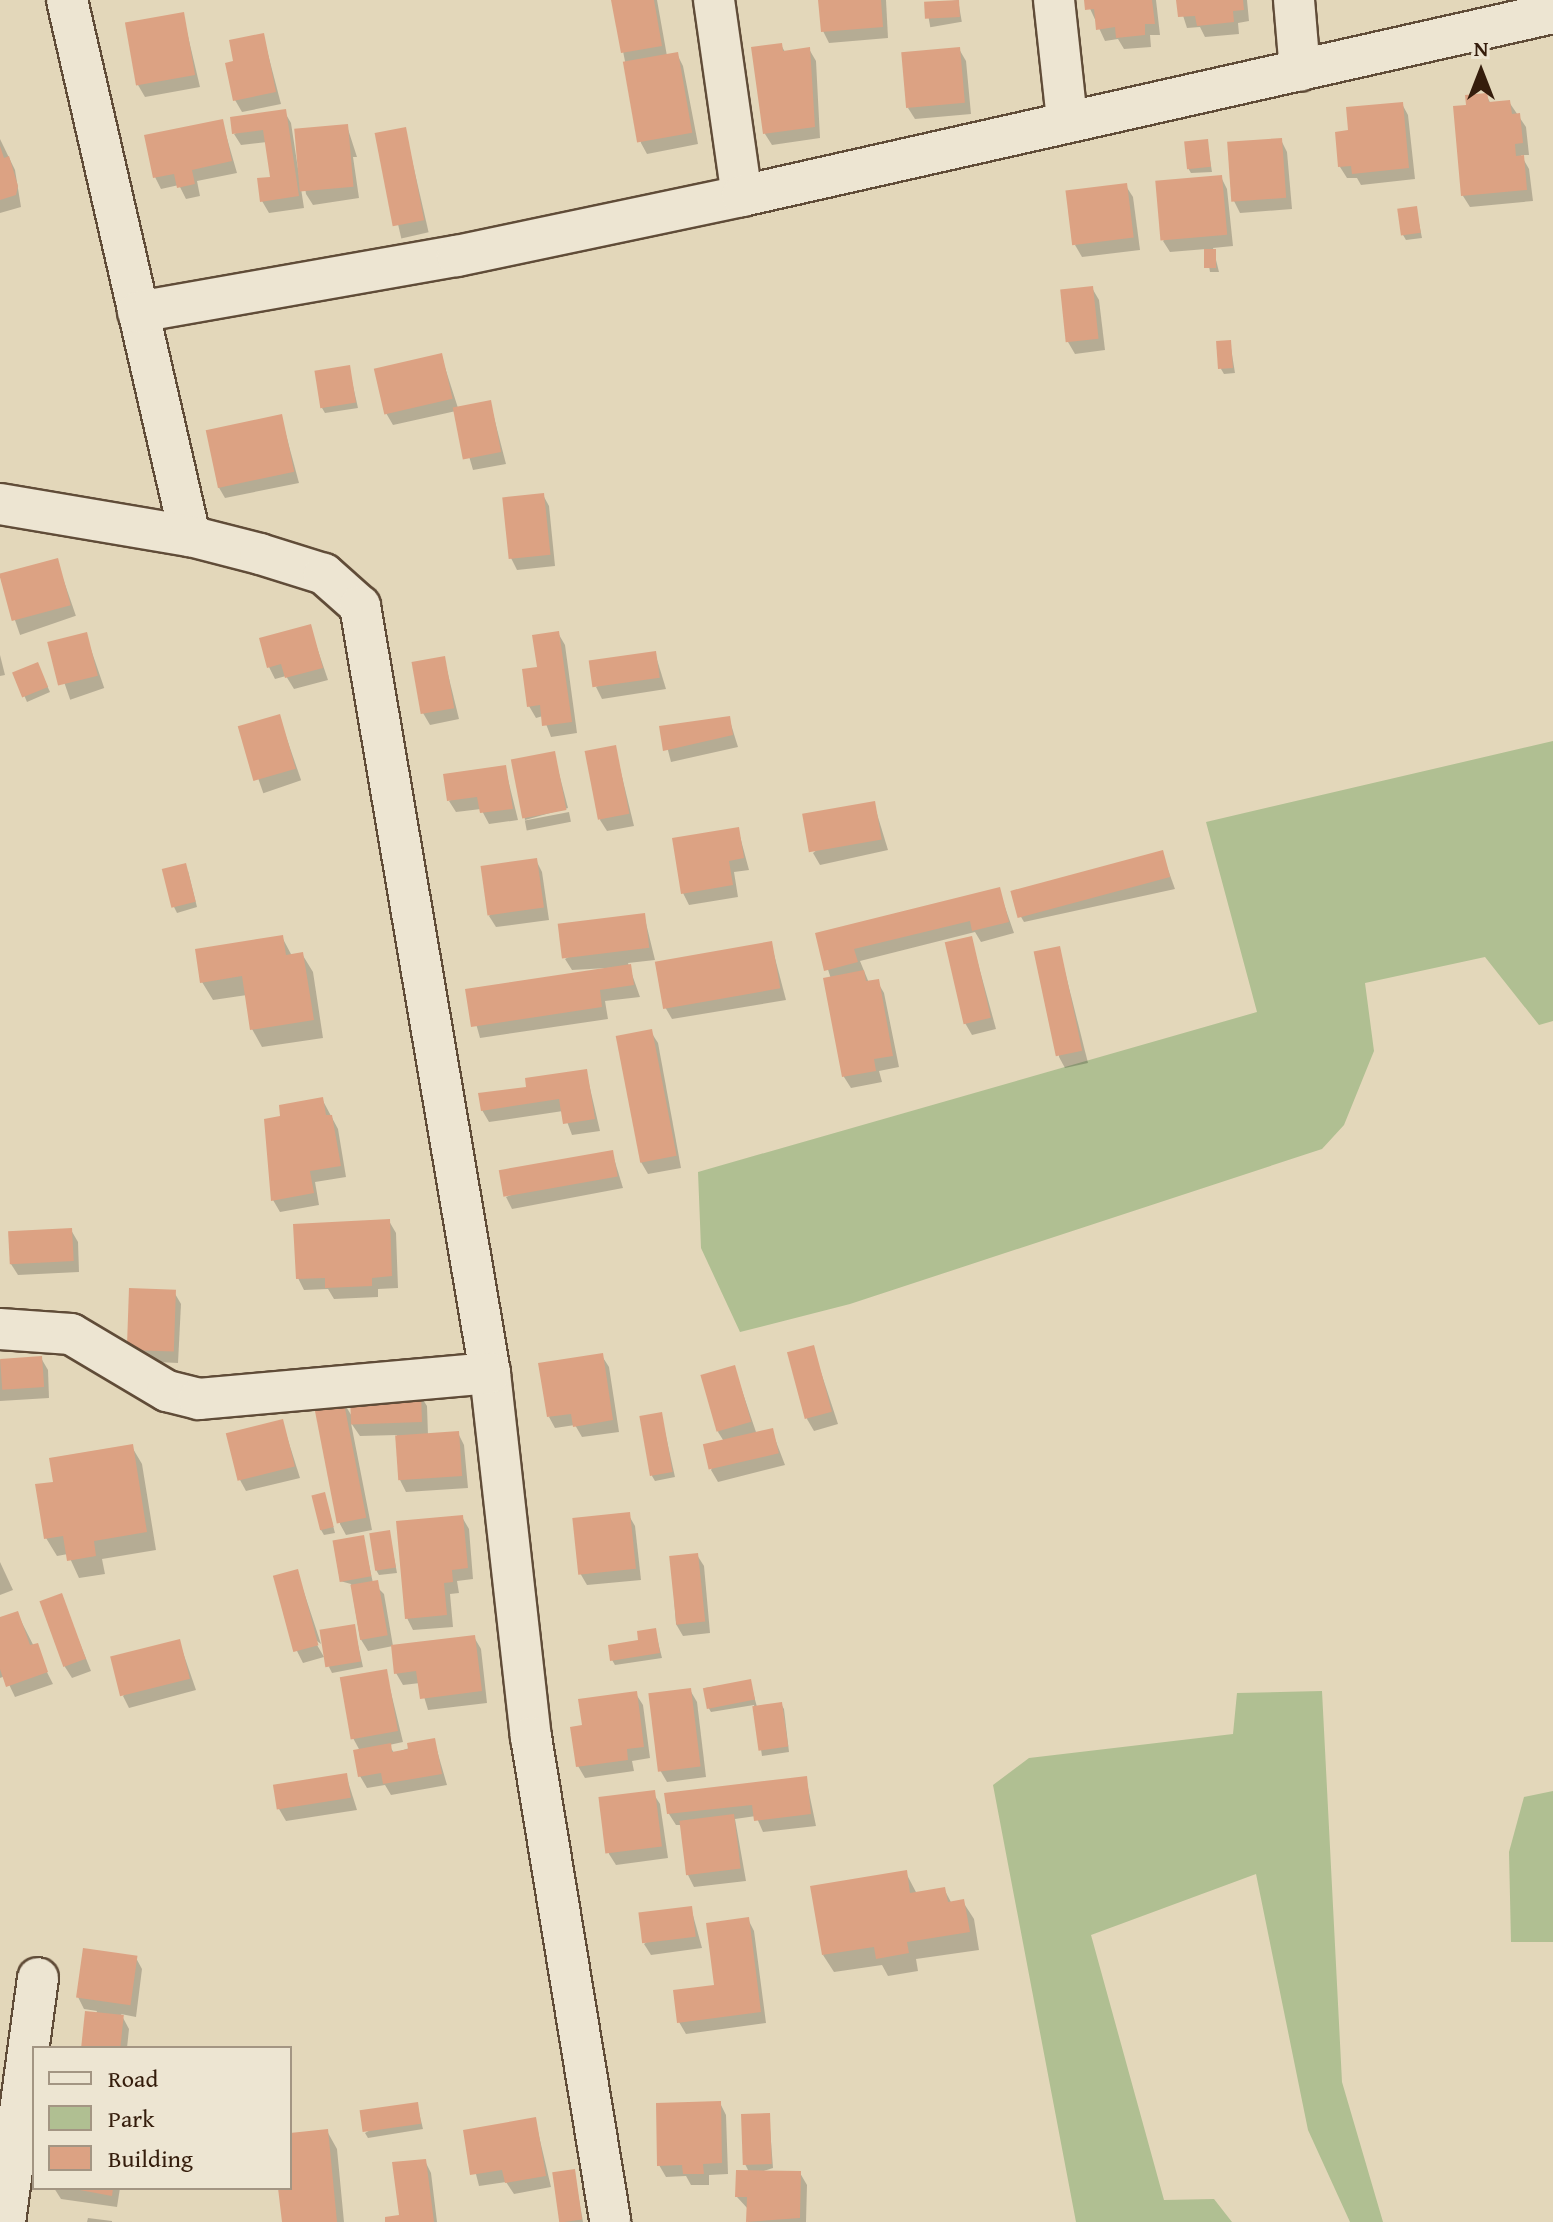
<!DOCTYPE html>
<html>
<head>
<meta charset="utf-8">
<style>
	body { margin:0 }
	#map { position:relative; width:1553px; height:2222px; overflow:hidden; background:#e3d7ba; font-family:"Gentium Book Plus",serif }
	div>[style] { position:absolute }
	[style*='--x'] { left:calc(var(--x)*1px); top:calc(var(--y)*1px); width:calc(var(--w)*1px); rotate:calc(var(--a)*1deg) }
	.green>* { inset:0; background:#b0bf92 }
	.shadow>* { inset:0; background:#0003; transform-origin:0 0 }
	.building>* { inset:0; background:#dca283; transform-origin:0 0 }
	.roads { filter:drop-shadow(2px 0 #604c38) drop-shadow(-2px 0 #604c38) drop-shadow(0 2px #604c38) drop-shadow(0 -2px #604c38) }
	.street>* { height:40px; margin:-20px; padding:0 20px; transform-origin:20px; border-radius:20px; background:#ede5d2 }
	span { translate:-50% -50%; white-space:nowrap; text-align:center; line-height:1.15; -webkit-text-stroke:7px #ede5d2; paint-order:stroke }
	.legend { position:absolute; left:32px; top:2046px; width:260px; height:144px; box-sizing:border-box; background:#ede5d2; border:2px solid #a39583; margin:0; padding:10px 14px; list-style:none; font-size:24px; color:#351d0c }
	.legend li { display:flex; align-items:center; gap:16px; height:40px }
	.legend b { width:40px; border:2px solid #a39583 }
	.north { position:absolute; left:1441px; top:32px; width:80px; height:80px; -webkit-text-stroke:6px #ede5d2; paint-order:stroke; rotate:0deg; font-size:22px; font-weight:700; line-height:32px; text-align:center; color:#351d0c }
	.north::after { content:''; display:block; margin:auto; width:28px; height:36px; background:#351d0c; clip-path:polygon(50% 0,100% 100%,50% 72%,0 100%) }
</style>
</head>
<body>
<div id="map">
	<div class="green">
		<i style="clip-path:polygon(1553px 741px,1553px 1021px,1539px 1025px,1485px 957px,1365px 983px,1374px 1051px,1344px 1125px,1322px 1149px,850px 1304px,740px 1332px,701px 1248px,698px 1172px,1257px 1012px,1206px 822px)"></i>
		<i style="clip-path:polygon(1322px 1691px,1342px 2082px,1383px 2222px,1350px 2222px,1308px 2130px,1256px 1874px,1091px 1935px,1164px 2200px,1214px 2199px,1232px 2222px,1076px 2222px,993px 1785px,1029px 1758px,1233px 1734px,1237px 1693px)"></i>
		<i style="clip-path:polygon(1553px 1791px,1553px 1942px,1511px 1942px,1509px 1852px,1524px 1797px)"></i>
	</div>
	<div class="shadow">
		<i style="clip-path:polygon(613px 0,657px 0,667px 56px,677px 54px,683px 66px,698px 144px,647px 154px,641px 143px)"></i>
		<i style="clip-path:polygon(820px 0,886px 0,888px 38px,829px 43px,823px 31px)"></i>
		<i style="left:958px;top:0;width:22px;height:32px;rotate:80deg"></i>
		<i style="clip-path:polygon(1086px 0,1156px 0,1160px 35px,1150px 35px,1151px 47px,1124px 49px,1118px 39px,1105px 41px)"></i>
		<i style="clip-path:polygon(1178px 0,1247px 0,1249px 21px,1238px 23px,1239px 34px,1205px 37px,1200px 27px,1187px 28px)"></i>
		<i style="clip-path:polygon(183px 15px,200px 87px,145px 97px,138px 85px)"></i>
		<i style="clip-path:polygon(263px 35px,281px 104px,242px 112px,235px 100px,235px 63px)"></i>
		<i style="clip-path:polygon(781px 45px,785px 52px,809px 49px,816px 61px,820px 138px,772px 145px,765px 134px)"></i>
		<i style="clip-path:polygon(959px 49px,966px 61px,971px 114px,915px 119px,908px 108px)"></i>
		<i style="clip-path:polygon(1486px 95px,1491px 104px,1509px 102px,1526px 127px,1529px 155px,1521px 155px,1529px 169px,1533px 201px,1470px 207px,1463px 196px,1468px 106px)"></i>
		<i style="clip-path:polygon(1402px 104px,1408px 115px,1415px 179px,1361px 185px,1357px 178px,1347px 178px,1340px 167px,1350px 132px)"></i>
		<i style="clip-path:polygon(284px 111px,291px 123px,304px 208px,269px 213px,262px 201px,272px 178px,267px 142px,241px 145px,234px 134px)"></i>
		<i style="clip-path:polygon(222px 121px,237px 173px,197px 181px,200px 196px,186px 199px,179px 185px,161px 189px,155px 177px)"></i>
		<i style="clip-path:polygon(347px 126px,357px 157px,353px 157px,359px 198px,313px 205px,306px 194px,297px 134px)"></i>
		<i style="left:405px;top:130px;width:105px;height:28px;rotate:77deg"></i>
		<i style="clip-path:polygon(0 139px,15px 170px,21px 207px,0 213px)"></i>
		<i style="clip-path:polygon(1281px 140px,1287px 152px,1292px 209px,1240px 213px,1234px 201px)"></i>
		<i style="clip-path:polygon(1207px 141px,1212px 172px,1191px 173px,1188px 168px)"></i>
		<i style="clip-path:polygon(1221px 177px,1227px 189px,1233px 246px,1213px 248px,1219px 272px,1210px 272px,1206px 249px,1170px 252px,1163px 241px)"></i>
		<i style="clip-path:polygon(1126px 186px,1133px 197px,1140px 250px,1082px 257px,1075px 245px)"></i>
		<i style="clip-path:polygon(1416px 208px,1422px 238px,1406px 240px,1403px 235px)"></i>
		<i style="clip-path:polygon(1092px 288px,1099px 300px,1105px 350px,1075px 354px,1068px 342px)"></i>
		<i style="clip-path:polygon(1230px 342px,1235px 373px,1224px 374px,1221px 369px)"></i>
		<i style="clip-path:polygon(441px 355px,458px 408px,490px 402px,506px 464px,473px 470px,456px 411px,393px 425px,386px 413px)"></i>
		<i style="clip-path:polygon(349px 368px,358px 408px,325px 413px,322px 408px)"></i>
		<i style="clip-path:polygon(281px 416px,299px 483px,225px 498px,218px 486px)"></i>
		<i style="clip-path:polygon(543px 495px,549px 506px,555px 566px,517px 570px,511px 558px)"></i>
		<i style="left:57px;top:561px;width:58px;height:59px;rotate:71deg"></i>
		<i style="clip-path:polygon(310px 627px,328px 680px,294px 689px,286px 676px,275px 679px,269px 667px)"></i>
		<i style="clip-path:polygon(558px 633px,565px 645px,577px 733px,551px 737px,543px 716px,536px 718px,529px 706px,539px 669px)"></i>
		<i style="left:86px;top:635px;width:56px;height:36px;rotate:71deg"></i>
		<i style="clip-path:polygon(655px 653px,666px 689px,602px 699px,596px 687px)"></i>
		<i style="clip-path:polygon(0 655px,5px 675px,0 676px)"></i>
		<i style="clip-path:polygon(444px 658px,459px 719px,430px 725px,423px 713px)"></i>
		<i style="clip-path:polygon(40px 670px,50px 692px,27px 702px,15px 674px)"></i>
		<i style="left:279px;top:716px;width:68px;height:40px;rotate:71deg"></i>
		<i style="clip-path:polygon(729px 718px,738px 747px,671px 762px,662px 727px)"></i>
		<i style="clip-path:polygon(615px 748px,634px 826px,607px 831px,600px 820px)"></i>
		<i style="clip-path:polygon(554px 754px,568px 808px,525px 820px,514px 761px)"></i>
		<i style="clip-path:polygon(505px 767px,518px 820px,489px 824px,481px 809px,456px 812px,449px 801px)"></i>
		<i style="clip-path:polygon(874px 804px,888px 850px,820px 865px,813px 853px)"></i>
		<i style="left:569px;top:812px;width:10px;height:45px;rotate:79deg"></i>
		<i style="clip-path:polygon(738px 829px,749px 870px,734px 872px,738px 897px,689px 905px,683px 893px)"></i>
		<i style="clip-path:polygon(1162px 853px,1175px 889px,1024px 922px,1017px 910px)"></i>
		<i style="clip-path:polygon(536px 860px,542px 872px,549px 920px,496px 927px,489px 916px)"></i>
		<i style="clip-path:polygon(188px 871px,197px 907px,177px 913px,174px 907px)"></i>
		<i style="clip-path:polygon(999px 890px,1014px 933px,981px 942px,975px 932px,860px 961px,869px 983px,877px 981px,884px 993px,899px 1067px,879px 1071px,882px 1082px,851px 1088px,844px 1077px,831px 979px,817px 935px)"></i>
		<i style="clip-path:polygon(644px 915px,655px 960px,628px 963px,640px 997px,605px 1001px,608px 1019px,480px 1038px,467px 991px,624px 967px,572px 970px,565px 959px)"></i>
		<i style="clip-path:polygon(282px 937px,292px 956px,302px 954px,313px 972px,323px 1038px,262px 1047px,252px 1029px,247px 995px,213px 1000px,202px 982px)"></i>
		<i style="clip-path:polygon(971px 938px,996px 1029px,972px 1035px,965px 1023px)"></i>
		<i style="clip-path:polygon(771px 943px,786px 1000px,672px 1019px,665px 1007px)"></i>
		<i style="clip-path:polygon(1059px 948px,1088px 1063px,1065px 1068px,1059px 1057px)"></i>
		<i style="clip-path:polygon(651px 1032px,658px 1043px,681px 1168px,648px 1174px,641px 1162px)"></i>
		<i style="clip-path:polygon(586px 1071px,600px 1131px,572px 1135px,563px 1111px,489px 1122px,482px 1110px)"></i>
		<i style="clip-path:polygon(322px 1099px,338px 1129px,346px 1177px,315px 1182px,319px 1205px,280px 1212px,273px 1200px,283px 1118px)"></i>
		<i style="clip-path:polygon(612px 1152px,623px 1188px,512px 1209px,506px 1197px)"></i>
		<i style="clip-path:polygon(389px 1221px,396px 1233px,398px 1288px,378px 1289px,378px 1297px,334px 1299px,328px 1289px,304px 1290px,298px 1278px)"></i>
		<i style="clip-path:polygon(71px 1230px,78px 1242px,79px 1272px,18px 1275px,11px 1264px)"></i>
		<i style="clip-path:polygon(174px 1292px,181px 1304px,178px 1363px,135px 1361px,128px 1349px)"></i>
		<i style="clip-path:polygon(813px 1348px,838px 1424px,814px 1431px,807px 1419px)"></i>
		<i style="clip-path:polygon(602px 1356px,609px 1367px,619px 1432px,582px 1437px,575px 1425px,555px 1428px,549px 1417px)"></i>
		<i style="clip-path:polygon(41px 1358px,48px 1370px,49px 1398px,0 1401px,0 1360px)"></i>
		<i style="clip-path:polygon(734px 1367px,757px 1435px,772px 1431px,785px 1465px,718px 1482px,711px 1470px,725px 1443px,718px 1432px)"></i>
		<i style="clip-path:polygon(420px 1395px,427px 1406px,428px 1435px,458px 1433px,464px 1445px,468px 1488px,406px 1492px,400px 1480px,397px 1435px,360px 1436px,351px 1423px,372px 1530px,346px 1535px,340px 1524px,342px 1400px,353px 1418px)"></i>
		<i style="clip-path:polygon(661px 1414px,675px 1477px,655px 1481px,652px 1476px)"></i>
		<i style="clip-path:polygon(282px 1421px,300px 1478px,246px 1491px,240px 1480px)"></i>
		<i style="clip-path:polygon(132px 1447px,142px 1464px,156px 1550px,102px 1559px,105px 1574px,79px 1578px,68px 1554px,57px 1556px,46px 1538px,56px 1484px)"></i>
		<i style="clip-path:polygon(326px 1499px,335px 1533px,324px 1535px,321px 1530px)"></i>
		<i style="clip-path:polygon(628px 1514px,635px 1526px,641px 1580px,587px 1585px,580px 1573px)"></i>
		<i style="clip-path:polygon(462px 1517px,469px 1529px,473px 1579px,457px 1581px,459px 1593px,450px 1594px,453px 1627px,413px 1630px,407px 1618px)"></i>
		<i style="clip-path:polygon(389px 1532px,397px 1573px,379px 1575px,376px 1570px)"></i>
		<i style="clip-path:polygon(363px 1537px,373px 1583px,384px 1594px,393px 1646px,368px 1651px,360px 1638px,351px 1584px,340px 1581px,334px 1542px)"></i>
		<i style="clip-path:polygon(697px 1555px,704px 1566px,710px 1633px,683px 1636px,676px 1624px,671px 1557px)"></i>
		<i style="clip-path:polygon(0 1562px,13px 1590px,0 1595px)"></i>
		<i style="clip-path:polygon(297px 1571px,321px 1644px,313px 1638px,324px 1657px,303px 1663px,297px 1651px)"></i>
		<i style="clip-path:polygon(61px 1596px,91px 1671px,72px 1678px,65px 1667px)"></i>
		<i style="clip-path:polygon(17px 1613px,53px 1684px,15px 1697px,5px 1676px,0 1678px,0 1619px)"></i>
		<i style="clip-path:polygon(354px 1627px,363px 1667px,332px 1673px,329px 1667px)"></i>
		<i style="clip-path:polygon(655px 1630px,662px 1658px,615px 1665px,612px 1660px)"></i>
		<i style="clip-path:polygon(474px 1637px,481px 1649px,487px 1703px,428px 1710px,420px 1683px,403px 1685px,396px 1673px)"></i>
		<i style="clip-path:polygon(179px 1641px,196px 1690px,129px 1708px,123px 1696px)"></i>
		<i style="clip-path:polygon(386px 1672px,403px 1742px,389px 1745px,394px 1753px,434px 1740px,447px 1785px,391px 1795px,385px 1785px,367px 1788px,360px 1776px,360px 1751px,353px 1738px)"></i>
		<i style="clip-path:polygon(750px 1681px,757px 1707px,781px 1704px,784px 1709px,789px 1752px,762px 1756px,754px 1705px,711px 1712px,708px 1707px,705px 1688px)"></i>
		<i style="clip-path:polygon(690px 1690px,697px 1702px,706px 1777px,667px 1782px,660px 1770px)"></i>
		<i style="clip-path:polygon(636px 1694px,643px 1705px,650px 1758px,632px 1761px,634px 1771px,585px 1778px,578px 1766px)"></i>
		<i style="clip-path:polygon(346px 1775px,357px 1810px,286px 1821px,279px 1809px)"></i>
		<i style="clip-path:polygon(806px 1778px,816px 1826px,763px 1832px,756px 1816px,735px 1819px,746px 1881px,694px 1887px,688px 1875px,682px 1825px,676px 1825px,669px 1814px,666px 1795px)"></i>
		<i style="clip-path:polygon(653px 1793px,660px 1804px,668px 1858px,616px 1865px,609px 1854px,602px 1800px)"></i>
		<i style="clip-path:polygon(906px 1873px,917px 1894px,944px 1889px,952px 1904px,963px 1902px,974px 1919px,979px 1950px,916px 1959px,918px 1971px,888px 1976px,882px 1965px,834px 1972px,823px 1955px)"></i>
		<i style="clip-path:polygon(691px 1908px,702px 1948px,651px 1955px,644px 1944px)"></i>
		<i style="clip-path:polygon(748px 1919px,754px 1931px,766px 2023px,686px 2034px,679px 2022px,716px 1986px)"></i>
		<i style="clip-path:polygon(136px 1958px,142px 1969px,136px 2017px,121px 2014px,129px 2029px,127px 2048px,83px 2048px,97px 2011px,84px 2009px,78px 1997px)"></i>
		<i style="clip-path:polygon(720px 2103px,726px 2115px,728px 2174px,709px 2175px,709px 2185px,691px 2185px,686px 2176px,666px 2177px,659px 2165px)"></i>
		<i style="clip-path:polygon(417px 2104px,423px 2129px,368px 2138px,365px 2133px)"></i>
		<i style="clip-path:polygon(769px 2115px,773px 2168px,760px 2172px,800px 2173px,807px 2185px,806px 2222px,748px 2222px,748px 2209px,737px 2197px,749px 2172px,745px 2164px)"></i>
		<i style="clip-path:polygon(535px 2119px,551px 2187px,514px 2194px,506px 2182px,479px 2186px,465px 2131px)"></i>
		<i style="clip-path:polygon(327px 2131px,337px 2149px,344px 2222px,284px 2222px,280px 2188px,290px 2188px,290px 2135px)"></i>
		<i style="clip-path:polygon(425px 2161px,431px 2173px,437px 2222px,387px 2222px,401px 2217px)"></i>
		<i style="clip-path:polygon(574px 2171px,583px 2222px,560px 2222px,554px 2173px)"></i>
		<i style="clip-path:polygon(54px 2188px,120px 2188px,117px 2207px,61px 2199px)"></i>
		<i style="clip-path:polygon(88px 2218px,112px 2221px,112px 2222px,87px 2222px)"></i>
	</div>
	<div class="building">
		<i style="clip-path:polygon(611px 0,654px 0,662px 46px,621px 53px)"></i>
		<i style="clip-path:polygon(818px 0,881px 0,883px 27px,821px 32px)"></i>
		<i style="left:959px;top:0;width:17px;height:35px;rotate:87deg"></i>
		<i style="clip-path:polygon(1084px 0,1152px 0,1155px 24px,1145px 24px,1145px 35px,1116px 38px,1115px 27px,1096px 30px,1094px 9px,1085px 10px)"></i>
		<i style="clip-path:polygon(1176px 0,1243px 0,1244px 10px,1233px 11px,1234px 22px,1197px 26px,1195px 16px,1178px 17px)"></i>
		<i style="left:184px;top:12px;width:64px;height:60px;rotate:80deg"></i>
		<i style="clip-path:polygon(264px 33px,276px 92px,233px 101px,225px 63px,233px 61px,229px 40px)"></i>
		<i style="clip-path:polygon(782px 43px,783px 51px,810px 47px,815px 127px,763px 134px,751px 47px)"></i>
		<i style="left:960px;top:47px;width:56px;height:59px;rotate:85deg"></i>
		<i style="left:678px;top:52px;width:82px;height:56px;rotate:80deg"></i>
		<i style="clip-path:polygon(1487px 93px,1489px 102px,1510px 100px,1512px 114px,1520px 113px,1523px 143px,1515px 144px,1516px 156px,1524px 155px,1527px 190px,1461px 196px,1453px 106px,1466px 105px,1465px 95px)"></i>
		<i style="clip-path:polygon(1403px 102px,1409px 168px,1352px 174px,1351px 166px,1338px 167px,1335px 132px,1348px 130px,1346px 107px)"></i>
		<i style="clip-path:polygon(286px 109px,299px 196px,260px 202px,257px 178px,270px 177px,263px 130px,232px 134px,230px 117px)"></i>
		<i style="clip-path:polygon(223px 119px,232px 161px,192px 170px,195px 184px,177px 188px,174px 174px,153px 178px,144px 135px)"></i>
		<i style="left:348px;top:124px;width:63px;height:54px;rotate:85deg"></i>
		<i style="left:406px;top:127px;width:95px;height:32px;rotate:79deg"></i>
		<i style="left:1282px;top:138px;width:60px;height:55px;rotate:86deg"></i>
		<i style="left:1208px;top:139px;width:28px;height:24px;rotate:84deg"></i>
		<i style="clip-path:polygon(0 146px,4px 158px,9px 156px,18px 186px,16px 195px,0 200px)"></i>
		<i style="left:1222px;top:175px;width:60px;height:67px;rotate:85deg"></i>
		<i style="left:1127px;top:183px;width:55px;height:62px;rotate:83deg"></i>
		<i style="left:1417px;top:206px;width:27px;height:20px;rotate:82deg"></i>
		<i style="left:1204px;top:249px;width:12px;height:19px"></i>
		<i style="left:1093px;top:286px;width:53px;height:33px;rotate:84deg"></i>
		<i style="left:1231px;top:340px;width:28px;height:15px;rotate:86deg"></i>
		<i style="left:442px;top:353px;width:47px;height:70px;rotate:77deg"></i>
		<i style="left:350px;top:365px;width:38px;height:36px;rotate:81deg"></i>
		<i style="left:491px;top:400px;width:53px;height:39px;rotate:79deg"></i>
		<i style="left:282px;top:414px;width:59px;height:78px;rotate:78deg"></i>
		<i style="left:544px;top:493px;width:62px;height:42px;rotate:84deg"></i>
		<i style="left:58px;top:558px;width:49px;height:61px;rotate:75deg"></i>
		<i style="clip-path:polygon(311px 624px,323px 668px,285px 678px,281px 664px,267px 668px,259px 638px)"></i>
		<i style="clip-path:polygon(559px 631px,572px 722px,542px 726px,540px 705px,527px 707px,522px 669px,537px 667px,532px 635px)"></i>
		<i style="left:87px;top:632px;width:45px;height:41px;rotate:76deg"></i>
		<i style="left:656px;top:651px;width:27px;height:68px;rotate:82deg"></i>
		<i style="left:445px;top:656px;width:53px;height:34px;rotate:80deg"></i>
		<i style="left:38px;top:662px;width:27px;height:28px;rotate:68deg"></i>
		<i style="left:280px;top:714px;width:57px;height:44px;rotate:74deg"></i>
		<i style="clip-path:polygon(730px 716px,733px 735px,663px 751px,659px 726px)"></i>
		<i style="left:616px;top:745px;width:70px;height:32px;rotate:79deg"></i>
		<i style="left:555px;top:751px;width:60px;height:45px;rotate:79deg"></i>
		<i style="clip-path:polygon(506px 765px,513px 809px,480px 813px,477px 797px,447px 801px,443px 774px)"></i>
		<i style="left:875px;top:801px;width:39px;height:74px;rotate:80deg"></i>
		<i style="clip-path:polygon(739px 827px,744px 858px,729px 861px,733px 885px,681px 894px,672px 838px)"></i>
		<i style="left:1163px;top:850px;width:28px;height:158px;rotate:75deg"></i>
		<i style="left:537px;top:858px;width:50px;height:57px;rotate:82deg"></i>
		<i style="left:186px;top:863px;width:40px;height:25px;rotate:76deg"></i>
		<i style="clip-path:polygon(1000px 887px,1009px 922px,972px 931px,970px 921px,854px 949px,858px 962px,824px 971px,815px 933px)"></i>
		<i style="left:645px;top:913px;width:35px;height:88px;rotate:83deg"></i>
		<i style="clip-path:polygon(283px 935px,286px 955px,303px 952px,314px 1020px,250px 1030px,242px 976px,200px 983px,195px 949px)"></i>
		<i style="left:972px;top:936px;width:84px;height:28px;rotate:77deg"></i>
		<i style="left:772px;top:941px;width:48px;height:119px;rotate:80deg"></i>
		<i style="left:1060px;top:946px;width:107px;height:27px;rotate:78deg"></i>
		<i style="clip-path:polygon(631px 964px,634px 985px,600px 990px,602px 1007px,471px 1027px,465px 989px)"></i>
		<i style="clip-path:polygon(864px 970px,866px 981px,879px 979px,893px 1056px,874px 1059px,876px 1071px,842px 1077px,823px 978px)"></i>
		<i style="left:652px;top:1029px;width:129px;height:37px;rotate:79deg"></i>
		<i style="clip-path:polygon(587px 1069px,595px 1119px,563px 1124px,559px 1099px,481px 1111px,478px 1093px,526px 1087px,525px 1078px)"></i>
		<i style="clip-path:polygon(323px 1097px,326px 1115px,332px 1115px,341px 1166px,310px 1171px,314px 1193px,271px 1201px,264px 1119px,280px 1116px,279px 1105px)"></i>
		<i style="left:613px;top:1150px;width:27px;height:116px;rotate:80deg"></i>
		<i style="clip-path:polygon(390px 1219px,392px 1276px,372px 1278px,372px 1286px,325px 1288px,325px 1278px,296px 1279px,293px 1224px)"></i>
		<i style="left:72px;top:1228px;width:33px;height:64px;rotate:87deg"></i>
		<i style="left:129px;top:1288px;width:47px;height:62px;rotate:2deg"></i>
		<i style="left:814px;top:1345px;width:69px;height:28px;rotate:75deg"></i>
		<i style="clip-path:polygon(603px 1353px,613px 1420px,573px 1427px,571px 1414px,547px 1417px,538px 1363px)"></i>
		<i style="left:42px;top:1356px;width:31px;height:42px;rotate:86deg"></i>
		<i style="left:735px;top:1365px;width:59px;height:36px;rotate:74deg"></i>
		<i style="left:421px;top:1393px;width:29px;height:71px;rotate:88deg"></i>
		<i style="left:343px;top:1398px;width:122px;height:30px;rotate:79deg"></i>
		<i style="left:662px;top:1412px;width:61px;height:23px;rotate:80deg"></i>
		<i style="left:283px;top:1419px;width:49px;height:59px;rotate:76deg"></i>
		<i style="left:773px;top:1428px;width:26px;height:72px;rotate:77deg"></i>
		<i style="left:459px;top:1431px;width:45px;height:64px;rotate:86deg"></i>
		<i style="clip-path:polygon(133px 1444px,147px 1532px,94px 1541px,96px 1556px,67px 1561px,63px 1536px,44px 1539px,35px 1484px,53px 1482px,49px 1458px)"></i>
		<i style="left:325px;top:1492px;width:36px;height:14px;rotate:76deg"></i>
		<i style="left:630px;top:1512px;width:57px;height:58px;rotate:84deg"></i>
		<i style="clip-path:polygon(463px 1515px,468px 1568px,452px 1570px,453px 1582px,444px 1583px,447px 1615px,405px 1619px,396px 1521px)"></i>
		<i style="left:390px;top:1530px;width:38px;height:21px;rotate:81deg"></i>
		<i style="left:364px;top:1535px;width:42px;height:32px;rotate:80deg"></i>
		<i style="left:698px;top:1553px;width:69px;height:29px;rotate:84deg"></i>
		<i style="left:298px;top:1569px;width:79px;height:26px;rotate:75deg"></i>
		<i style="left:378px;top:1580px;width:56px;height:28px;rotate:80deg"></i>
		<i style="left:62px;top:1593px;width:70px;height:24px;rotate:70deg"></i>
		<i style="clip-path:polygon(18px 1611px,30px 1645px,38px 1643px,48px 1672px,6px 1687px,0 1669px,0 1617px)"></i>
		<i style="left:355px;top:1624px;width:38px;height:36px;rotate:81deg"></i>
		<i style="clip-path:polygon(656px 1628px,660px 1653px,610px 1661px,608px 1645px,638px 1640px,637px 1631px)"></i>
		<i style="clip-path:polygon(475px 1635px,482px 1691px,420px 1699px,416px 1671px,394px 1674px,391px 1645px)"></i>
		<i style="left:180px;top:1639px;width:41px;height:72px;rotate:76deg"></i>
		<i style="left:387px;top:1669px;width:63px;height:48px;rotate:80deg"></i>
		<i style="left:751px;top:1679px;width:21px;height:49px;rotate:79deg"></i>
		<i style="left:691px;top:1688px;width:79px;height:43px;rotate:83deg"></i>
		<i style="clip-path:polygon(637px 1691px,644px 1747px,627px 1749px,628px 1760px,576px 1767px,570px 1727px,582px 1725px,578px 1699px)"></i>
		<i style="left:782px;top:1702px;width:45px;height:30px;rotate:82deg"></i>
		<i style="clip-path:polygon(435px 1738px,442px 1774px,383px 1784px,381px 1773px,358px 1777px,353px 1750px,391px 1743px,392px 1752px,408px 1749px,407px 1743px)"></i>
		<i style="left:347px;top:1773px;width:25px;height:75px;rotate:81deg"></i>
		<i style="clip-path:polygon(807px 1776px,811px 1814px,754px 1821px,752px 1805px,667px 1814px,664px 1793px)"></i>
		<i style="left:655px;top:1790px;width:57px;height:57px;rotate:83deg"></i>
		<i style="left:734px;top:1814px;width:55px;height:55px;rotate:83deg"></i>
		<i style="clip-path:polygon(907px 1870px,910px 1893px,945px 1887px,948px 1902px,964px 1899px,970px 1932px,907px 1942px,909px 1953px,876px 1959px,874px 1947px,822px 1955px,810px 1886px)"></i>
		<i style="left:692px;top:1906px;width:31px;height:54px;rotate:83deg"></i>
		<i style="clip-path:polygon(749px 1917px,761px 2012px,677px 2023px,673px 1990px,714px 1985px,706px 1923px)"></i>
		<i style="left:83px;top:1948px;width:55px;height:50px;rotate:8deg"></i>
		<i style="left:85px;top:2011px;width:39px;height:37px;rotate:6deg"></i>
		<i style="clip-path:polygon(721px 2101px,722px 2163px,703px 2164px,704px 2174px,683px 2174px,682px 2165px,657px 2166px,656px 2103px)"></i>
		<i style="left:418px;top:2102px;width:22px;height:59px;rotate:82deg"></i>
		<i style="left:770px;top:2113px;width:51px;height:29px;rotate:88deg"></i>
		<i style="clip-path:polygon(536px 2117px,546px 2176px,505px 2183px,502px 2170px,470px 2175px,463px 2130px)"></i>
		<i style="clip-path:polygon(328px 2129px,337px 2222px,282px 2222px,278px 2188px,290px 2188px,290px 2133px)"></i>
		<i style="clip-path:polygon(426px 2159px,434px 2222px,385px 2222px,385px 2217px,399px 2215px,392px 2162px)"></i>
		<i style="left:575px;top:2169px;width:51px;height:23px;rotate:82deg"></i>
		<i style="clip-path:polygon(736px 2170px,801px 2171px,800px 2218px,746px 2222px,747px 2197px,735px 2197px)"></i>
		<i style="clip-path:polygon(69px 2188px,113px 2188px,112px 2196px)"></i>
	</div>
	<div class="roads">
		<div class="street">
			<i style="--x:67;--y:0;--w:550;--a:77.08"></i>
			<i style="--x:714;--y:0;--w:198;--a:81.9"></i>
			<i style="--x:1054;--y:0;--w:121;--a:83.8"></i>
			<i style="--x:1294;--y:0;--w:71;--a:85.2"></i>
			<i style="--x:138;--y:312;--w:324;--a:-10"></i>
			<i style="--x:457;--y:256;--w:291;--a:-11.9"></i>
			<i style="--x:742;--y:196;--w:831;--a:-12.72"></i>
			<i style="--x:0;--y:504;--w:193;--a:9.6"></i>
			<i style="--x:190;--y:536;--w:72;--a:14.4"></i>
			<i style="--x:260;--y:554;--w:67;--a:17.4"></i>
			<i style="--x:324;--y:574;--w:48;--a:41.6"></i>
			<i style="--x:360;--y:606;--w:778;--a:80.38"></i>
			<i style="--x:490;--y:1373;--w:366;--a:83.6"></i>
			<i style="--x:531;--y:1737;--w:491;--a:80.7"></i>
			<i style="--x:0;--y:1329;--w:71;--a:4"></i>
			<i style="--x:71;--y:1334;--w:112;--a:30.7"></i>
			<i style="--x:167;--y:1391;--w:33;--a:14"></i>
			<i style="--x:199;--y:1399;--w:292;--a:-5.1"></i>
			<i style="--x:5;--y:2222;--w:246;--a:-82.3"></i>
		</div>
	</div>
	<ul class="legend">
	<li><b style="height:10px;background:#ede5d2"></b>Road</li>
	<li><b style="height:22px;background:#b0bf92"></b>Park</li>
	<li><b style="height:22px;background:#dca283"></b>Building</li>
	</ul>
	<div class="north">N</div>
</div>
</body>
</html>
